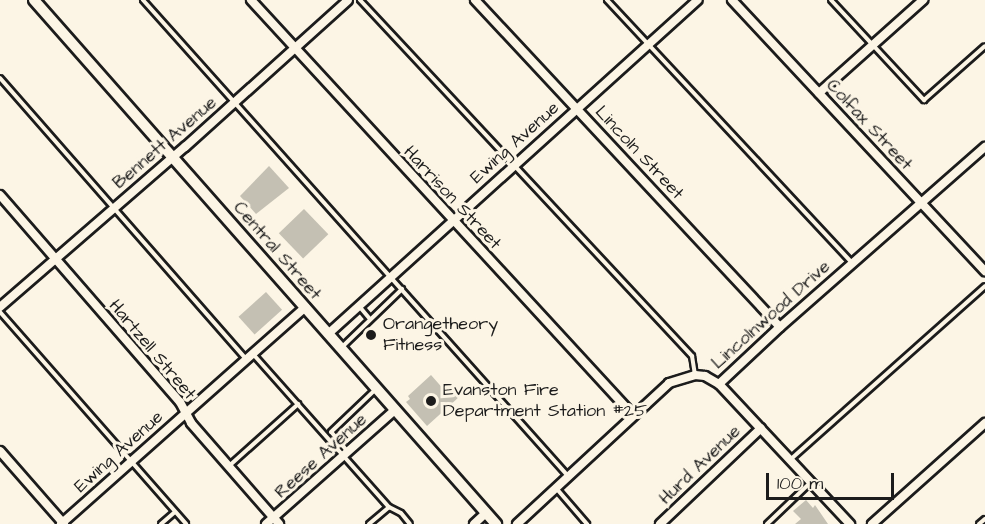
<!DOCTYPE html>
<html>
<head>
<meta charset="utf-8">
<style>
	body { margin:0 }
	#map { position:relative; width:985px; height:524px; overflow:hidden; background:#fcf5e5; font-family:"Architects Daughter",sans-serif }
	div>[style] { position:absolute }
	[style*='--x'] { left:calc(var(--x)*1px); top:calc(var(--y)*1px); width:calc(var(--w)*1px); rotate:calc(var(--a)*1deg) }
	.building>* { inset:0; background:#c4c0b3; transform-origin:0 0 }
	.roads { filter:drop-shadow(2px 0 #1c1c1c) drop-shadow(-2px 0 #1c1c1c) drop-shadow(0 2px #1c1c1c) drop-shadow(0 -2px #1c1c1c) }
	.service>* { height:4px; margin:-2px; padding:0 2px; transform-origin:2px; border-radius:2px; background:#fcf5e5 }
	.minor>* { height:8px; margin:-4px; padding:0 4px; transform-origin:4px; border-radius:4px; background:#fcf5e5 }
	.secondary>* { height:10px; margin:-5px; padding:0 5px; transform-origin:5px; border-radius:5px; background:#fcf5e5 }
	.dots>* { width:16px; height:16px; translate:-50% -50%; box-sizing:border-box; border:3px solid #fcf5e5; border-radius:50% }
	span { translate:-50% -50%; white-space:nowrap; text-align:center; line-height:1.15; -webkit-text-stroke:6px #fcf5e5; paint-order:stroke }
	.street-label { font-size:18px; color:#1c1c1c }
	.poi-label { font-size:18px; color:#1c1c1c }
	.left { translate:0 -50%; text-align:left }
	.scale { position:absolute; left:766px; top:473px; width:128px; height:27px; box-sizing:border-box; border:3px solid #1c1c1c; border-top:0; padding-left:8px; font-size:18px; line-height:21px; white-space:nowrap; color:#1c1c1c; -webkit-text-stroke:4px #fcf5e5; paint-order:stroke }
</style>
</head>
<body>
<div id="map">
	<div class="building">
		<i style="clip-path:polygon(269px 166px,289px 188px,256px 214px,240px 196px)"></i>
		<i style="left:304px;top:209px;width:35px;height:35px;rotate:46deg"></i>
		<i style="left:266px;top:292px;width:24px;height:37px;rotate:48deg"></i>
		<i style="clip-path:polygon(431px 375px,446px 392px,450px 388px,459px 397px,427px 426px,406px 402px,410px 399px,408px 396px)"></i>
		<i style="clip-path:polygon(806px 500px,813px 508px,815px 505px,828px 524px,795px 524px,801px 519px,793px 511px)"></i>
	</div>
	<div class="roads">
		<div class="service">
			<i style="--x:143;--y:0;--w:638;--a:48.24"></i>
			<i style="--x:360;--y:0;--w:487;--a:47"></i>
			<i style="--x:692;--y:356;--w:18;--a:81"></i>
			<i style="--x:607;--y:0;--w:359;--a:47"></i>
			<i style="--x:831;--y:0;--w:137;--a:47.1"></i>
			<i style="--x:924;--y:100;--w:81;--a:-41.5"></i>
			<i style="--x:0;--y:78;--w:373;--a:48.8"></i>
			<i style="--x:359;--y:306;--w:17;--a:50"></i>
			<i style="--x:0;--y:312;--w:282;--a:48.7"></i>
			<i style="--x:341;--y:348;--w:85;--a:-44"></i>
			<i style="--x:253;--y:354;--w:205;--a:48.4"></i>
			<i style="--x:389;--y:507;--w:13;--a:27"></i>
			<i style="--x:401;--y:513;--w:14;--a:51"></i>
			<i style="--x:348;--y:452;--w:26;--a:-130"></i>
			<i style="--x:331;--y:432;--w:62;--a:-43.7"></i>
			<i style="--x:791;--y:459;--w:260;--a:-41.7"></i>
			<i style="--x:229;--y:466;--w:93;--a:-41.9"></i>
			<i style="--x:556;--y:488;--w:48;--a:49.3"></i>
			<i style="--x:161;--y:524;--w:18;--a:-41"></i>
			<i style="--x:369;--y:524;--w:26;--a:-40"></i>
			<i style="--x:767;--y:524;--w:61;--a:-43.7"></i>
			<i style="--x:979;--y:524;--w:8;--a:-40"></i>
		</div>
		<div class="minor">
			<i style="--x:251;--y:0;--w:564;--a:47.37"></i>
			<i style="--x:475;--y:0;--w:447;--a:47"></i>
			<i style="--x:732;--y:0;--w:371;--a:47"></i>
			<i style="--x:819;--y:93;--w:140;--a:-41.8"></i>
			<i style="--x:0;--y:195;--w:274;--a:49"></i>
			<i style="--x:180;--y:402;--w:24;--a:62"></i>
			<i style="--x:191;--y:423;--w:134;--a:48.9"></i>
			<i style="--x:0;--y:307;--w:245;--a:-40.9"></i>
			<i style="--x:185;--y:147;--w:219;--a:-42"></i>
			<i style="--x:328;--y:334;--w:498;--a:-42.1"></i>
			<i style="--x:719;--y:384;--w:83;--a:-43.1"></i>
			<i style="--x:780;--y:327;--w:273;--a:-41.3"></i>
			<i style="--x:0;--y:451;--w:97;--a:48.8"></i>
			<i style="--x:61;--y:524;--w:327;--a:-41.6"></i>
			<i style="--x:266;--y:524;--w:172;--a:-41.5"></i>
			<i style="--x:474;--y:524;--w:16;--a:-43"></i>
			<i style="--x:517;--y:524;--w:207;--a:-42.8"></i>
			<i style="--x:669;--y:383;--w:27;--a:-17"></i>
			<i style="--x:695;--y:375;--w:10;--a:6"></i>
			<i style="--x:705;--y:376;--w:16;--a:30"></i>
			<i style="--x:719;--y:384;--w:192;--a:46.9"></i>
			<i style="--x:660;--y:524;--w:139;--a:-43.5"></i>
			<i style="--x:872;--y:524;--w:152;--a:-41.8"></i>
		</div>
		<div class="secondary">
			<i style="--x:34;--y:0;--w:699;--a:48.6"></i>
		</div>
	</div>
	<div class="dots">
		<i style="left:371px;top:335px;background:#1c1c1c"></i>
		<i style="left:431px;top:401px;background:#1c1c1c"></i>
	</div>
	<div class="street-label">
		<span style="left:869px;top:125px;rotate:47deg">Colfax Street</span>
		<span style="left:165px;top:143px;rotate:-41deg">Bennett Avenue</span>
		<span style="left:515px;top:143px;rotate:-42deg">Ewing Avenue</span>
		<span style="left:639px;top:153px;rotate:47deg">Lincoln Street</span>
		<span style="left:452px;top:198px;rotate:47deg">Harrison Street</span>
		<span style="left:277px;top:251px;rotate:49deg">Central Street</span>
		<span style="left:771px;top:315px;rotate:-42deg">Lincolnwood Drive</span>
		<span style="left:152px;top:350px;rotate:50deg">Hartzell Street</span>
		<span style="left:119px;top:452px;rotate:-42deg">Ewing Avenue</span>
		<span style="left:321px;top:456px;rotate:-42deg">Reese Avenue</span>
		<span style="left:700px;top:465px;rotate:-44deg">Hurd Avenue</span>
	</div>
	<div class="poi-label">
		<span class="left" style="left:383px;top:335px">Orangetheory<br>Fitness</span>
		<span class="left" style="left:443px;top:401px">Evanston Fire<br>Department Station #25</span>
	</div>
	<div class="scale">100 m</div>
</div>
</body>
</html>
